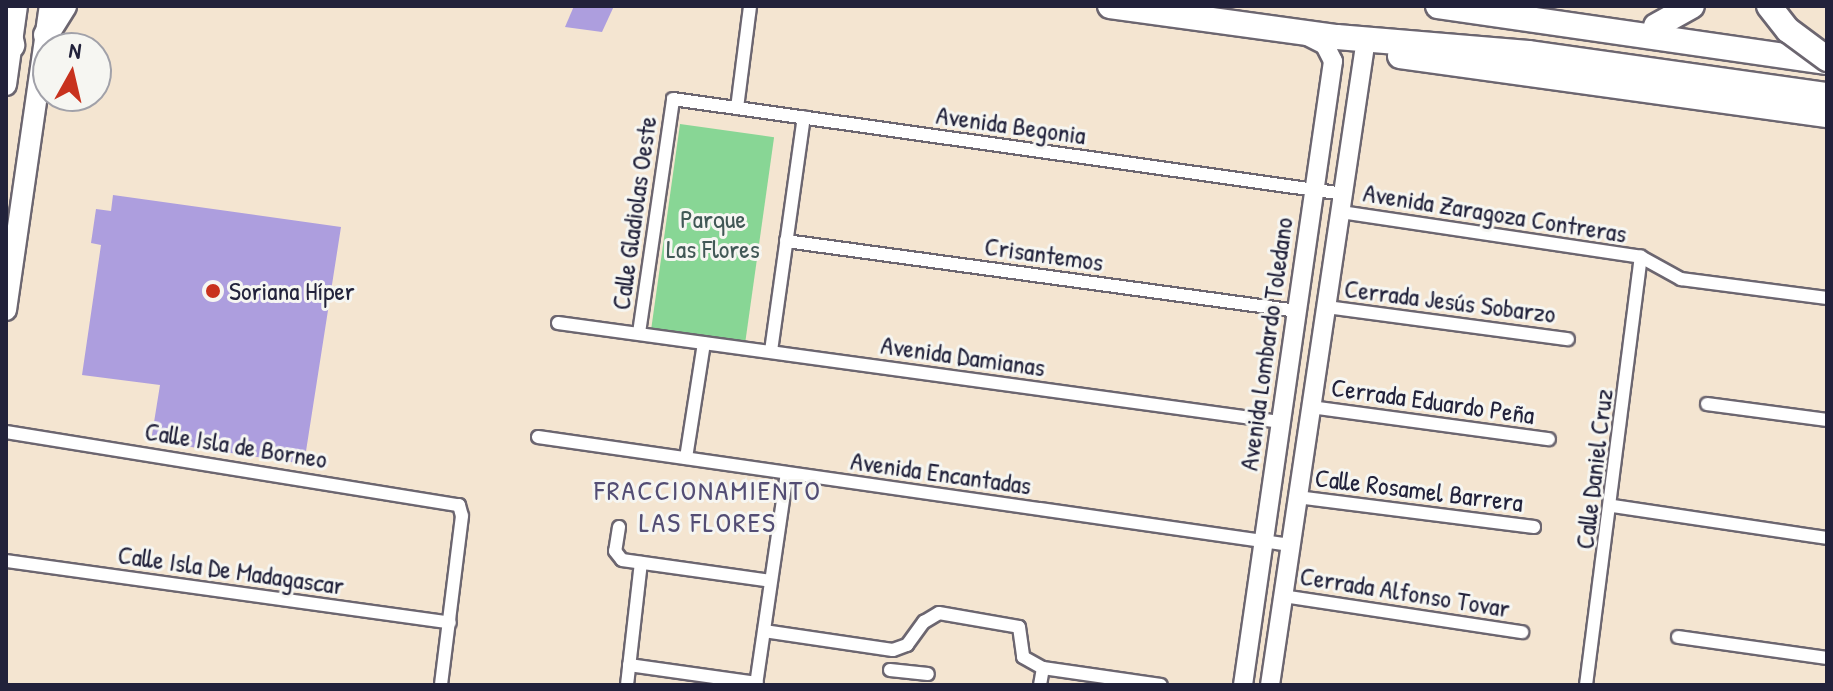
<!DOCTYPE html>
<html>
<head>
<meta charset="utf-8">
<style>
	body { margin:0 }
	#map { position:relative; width:1833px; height:691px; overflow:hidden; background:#f4e5d1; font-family:"Patrick Hand",sans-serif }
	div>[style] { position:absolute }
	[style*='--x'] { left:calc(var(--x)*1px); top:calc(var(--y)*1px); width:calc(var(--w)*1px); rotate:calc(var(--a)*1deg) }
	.green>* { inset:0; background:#88d695; transform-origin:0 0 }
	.building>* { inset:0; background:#ad9ede }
	.roads { filter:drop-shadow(2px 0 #6c6670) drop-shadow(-2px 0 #6c6670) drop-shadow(0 2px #6c6670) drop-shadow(0 -2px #6c6670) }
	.street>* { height:12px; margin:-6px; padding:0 6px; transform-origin:6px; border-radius:6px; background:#fff }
	.secondary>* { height:18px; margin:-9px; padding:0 9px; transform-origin:9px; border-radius:9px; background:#fff }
	.primary>* { height:20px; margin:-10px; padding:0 10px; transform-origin:10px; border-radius:10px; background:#fff }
	.highway>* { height:24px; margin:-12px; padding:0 12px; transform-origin:12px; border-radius:12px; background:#fff }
	.bridges { filter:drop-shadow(2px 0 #6c6670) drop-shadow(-2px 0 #6c6670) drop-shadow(0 2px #6c6670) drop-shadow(0 -2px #6c6670) }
	.highway-bridge>* { height:24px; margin:-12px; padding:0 12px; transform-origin:12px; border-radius:12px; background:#fff }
	.dots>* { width:22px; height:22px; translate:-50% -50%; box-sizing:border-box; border:4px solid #f6f6f2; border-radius:50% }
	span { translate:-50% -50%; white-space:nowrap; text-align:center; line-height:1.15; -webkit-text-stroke:6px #f6f6f2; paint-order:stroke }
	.street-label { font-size:26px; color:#22223b }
	.park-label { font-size:26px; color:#415856 }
	.poi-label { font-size:26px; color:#22223b }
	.left { translate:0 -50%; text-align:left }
	.neighbourhood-label { font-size:28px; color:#534d74; letter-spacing:2px }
	.frame { position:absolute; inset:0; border:8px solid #22223b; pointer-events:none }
	.north { position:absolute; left:32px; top:32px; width:80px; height:80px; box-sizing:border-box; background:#f6f6f2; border:2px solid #a1a1a9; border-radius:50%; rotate:8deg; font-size:22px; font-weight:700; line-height:32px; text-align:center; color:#22223b }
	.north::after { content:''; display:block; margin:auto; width:28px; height:36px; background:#c8321e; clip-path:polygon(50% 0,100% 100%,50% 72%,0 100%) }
</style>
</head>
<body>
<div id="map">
	<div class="green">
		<i style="left:680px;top:124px;width:95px;height:208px;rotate:8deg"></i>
	</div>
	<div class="building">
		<i style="clip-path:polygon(574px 6px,614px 6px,602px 32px,565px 27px)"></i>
		<i style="clip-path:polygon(113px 195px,341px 227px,304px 464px,151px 441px,160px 385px,82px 375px,101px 245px,91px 243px,96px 209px,111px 211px)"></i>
	</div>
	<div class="roads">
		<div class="street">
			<i style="--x:737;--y:108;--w:103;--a:-82.7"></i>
			<i style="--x:1341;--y:212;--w:303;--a:8.5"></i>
			<i style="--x:1641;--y:257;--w:46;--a:28.8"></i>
			<i style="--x:1681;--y:279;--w:147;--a:7.4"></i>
			<i style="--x:786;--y:241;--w:516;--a:7.8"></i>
			<i style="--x:1327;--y:307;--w:243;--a:7.6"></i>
			<i style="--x:558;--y:323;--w:730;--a:7.8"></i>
			<i style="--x:639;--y:333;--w:236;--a:-81.7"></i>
			<i style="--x:673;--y:99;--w:678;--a:8.06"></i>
			<i style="--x:771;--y:351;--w:236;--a:-82"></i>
			<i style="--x:1707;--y:404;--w:121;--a:7.6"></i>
			<i style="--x:1311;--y:407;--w:240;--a:7.7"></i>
			<i style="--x:6;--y:432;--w:459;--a:9.2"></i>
			<i style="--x:459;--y:505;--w:11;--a:75"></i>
			<i style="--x:462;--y:516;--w:170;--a:97.1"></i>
			<i style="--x:538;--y:437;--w:760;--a:8.17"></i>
			<i style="--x:686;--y:458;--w:116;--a:-81.1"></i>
			<i style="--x:1297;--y:497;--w:239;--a:7.2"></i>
			<i style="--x:1613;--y:506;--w:216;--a:8.5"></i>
			<i style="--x:619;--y:527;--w:24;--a:99"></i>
			<i style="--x:615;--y:551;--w:11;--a:52"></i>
			<i style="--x:622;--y:560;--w:150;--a:8"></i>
			<i style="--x:6;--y:561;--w:448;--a:7.9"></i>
			<i style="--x:1283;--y:596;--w:242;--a:8.6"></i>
			<i style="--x:764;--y:631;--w:130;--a:8.4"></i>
			<i style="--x:893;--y:650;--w:15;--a:-20"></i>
			<i style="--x:907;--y:645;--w:29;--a:-54"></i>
			<i style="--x:924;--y:622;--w:17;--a:-31"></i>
			<i style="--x:939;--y:613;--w:81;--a:9.9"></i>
			<i style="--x:1019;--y:627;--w:30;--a:82"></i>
			<i style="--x:1023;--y:657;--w:23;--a:29"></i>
			<i style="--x:1043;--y:668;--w:119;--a:8.2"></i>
			<i style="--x:1678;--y:637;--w:150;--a:8"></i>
			<i style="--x:629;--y:665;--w:129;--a:8"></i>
			<i style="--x:890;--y:670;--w:38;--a:6"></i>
			<i style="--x:627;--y:685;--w:123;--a:-83.5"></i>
			<i style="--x:756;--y:685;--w:214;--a:-81.7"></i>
			<i style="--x:1040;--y:685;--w:17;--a:-80"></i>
			<i style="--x:1586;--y:685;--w:432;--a:-82.7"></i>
		</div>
		<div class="secondary">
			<i style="--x:1243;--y:685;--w:630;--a:-81.79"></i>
			<i style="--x:1333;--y:61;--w:18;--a:-117"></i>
			<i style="--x:1325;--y:45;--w:20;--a:-153"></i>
			<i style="--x:1270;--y:685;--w:640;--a:-81.55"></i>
		</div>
		<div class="primary">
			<i style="--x:6;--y:85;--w:80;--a:-82.1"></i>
			<i style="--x:6;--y:310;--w:307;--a:-81.8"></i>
		</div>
		<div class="highway">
			<i style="--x:1110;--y:6;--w:229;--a:7.8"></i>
			<i style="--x:1337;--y:37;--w:192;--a:4.8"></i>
			<i style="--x:1528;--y:53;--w:302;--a:8"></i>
			<i style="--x:1438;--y:6;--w:393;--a:8.2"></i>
			<i style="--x:6;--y:18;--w:28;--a:77"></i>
			<i style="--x:1656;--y:26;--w:41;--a:-29.1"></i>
			<i style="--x:46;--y:35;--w:34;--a:-58"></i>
			<i style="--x:1400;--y:56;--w:431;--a:7.9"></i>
		</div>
	</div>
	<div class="bridges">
		<div class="highway-bridge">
			<i style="--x:1769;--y:6;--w:31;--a:52"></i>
			<i style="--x:1788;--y:30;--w:49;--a:36.6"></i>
		</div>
	</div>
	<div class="dots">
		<i style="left:213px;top:291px;background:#c8321e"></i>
	</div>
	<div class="street-label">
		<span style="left:1011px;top:125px;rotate:8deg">Avenida Begonia</span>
		<span style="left:634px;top:213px;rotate:-82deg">Calle Gladiolas Oeste</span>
		<span style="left:1495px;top:213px;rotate:9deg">Avenida Zaragoza Contreras</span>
		<span style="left:1044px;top:254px;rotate:8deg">Crisantemos</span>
		<span style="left:1450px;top:301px;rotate:7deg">Cerrada Jesús Sobarzo</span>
		<span style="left:1266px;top:344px;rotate:-82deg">Avenida Lombardo Toledano</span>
		<span style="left:963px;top:356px;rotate:8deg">Avenida Damianas</span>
		<span style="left:1433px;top:401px;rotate:8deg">Cerrada Eduardo Peña</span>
		<span style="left:236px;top:445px;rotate:9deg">Calle Isla de Borneo</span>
		<span style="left:1594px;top:469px;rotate:-83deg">Calle Daniel Cruz</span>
		<span style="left:941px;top:473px;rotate:8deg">Avenida Encantadas</span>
		<span style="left:1419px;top:490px;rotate:7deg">Calle Rosamel Barrera</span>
		<span style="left:231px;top:570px;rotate:8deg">Calle Isla De Madagascar</span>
		<span style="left:1405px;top:592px;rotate:9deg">Cerrada Alfonso Tovar</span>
	</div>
	<div class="park-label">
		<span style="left:713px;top:234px">Parque<br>Las Flores</span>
	</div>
	<div class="poi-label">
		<span class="left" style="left:229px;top:291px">Soriana Híper</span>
	</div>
	<div class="neighbourhood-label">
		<span style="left:708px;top:506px">FRACCIONAMIENTO<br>LAS FLORES</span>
	</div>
	<div class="frame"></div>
	<div class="north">N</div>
</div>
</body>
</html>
